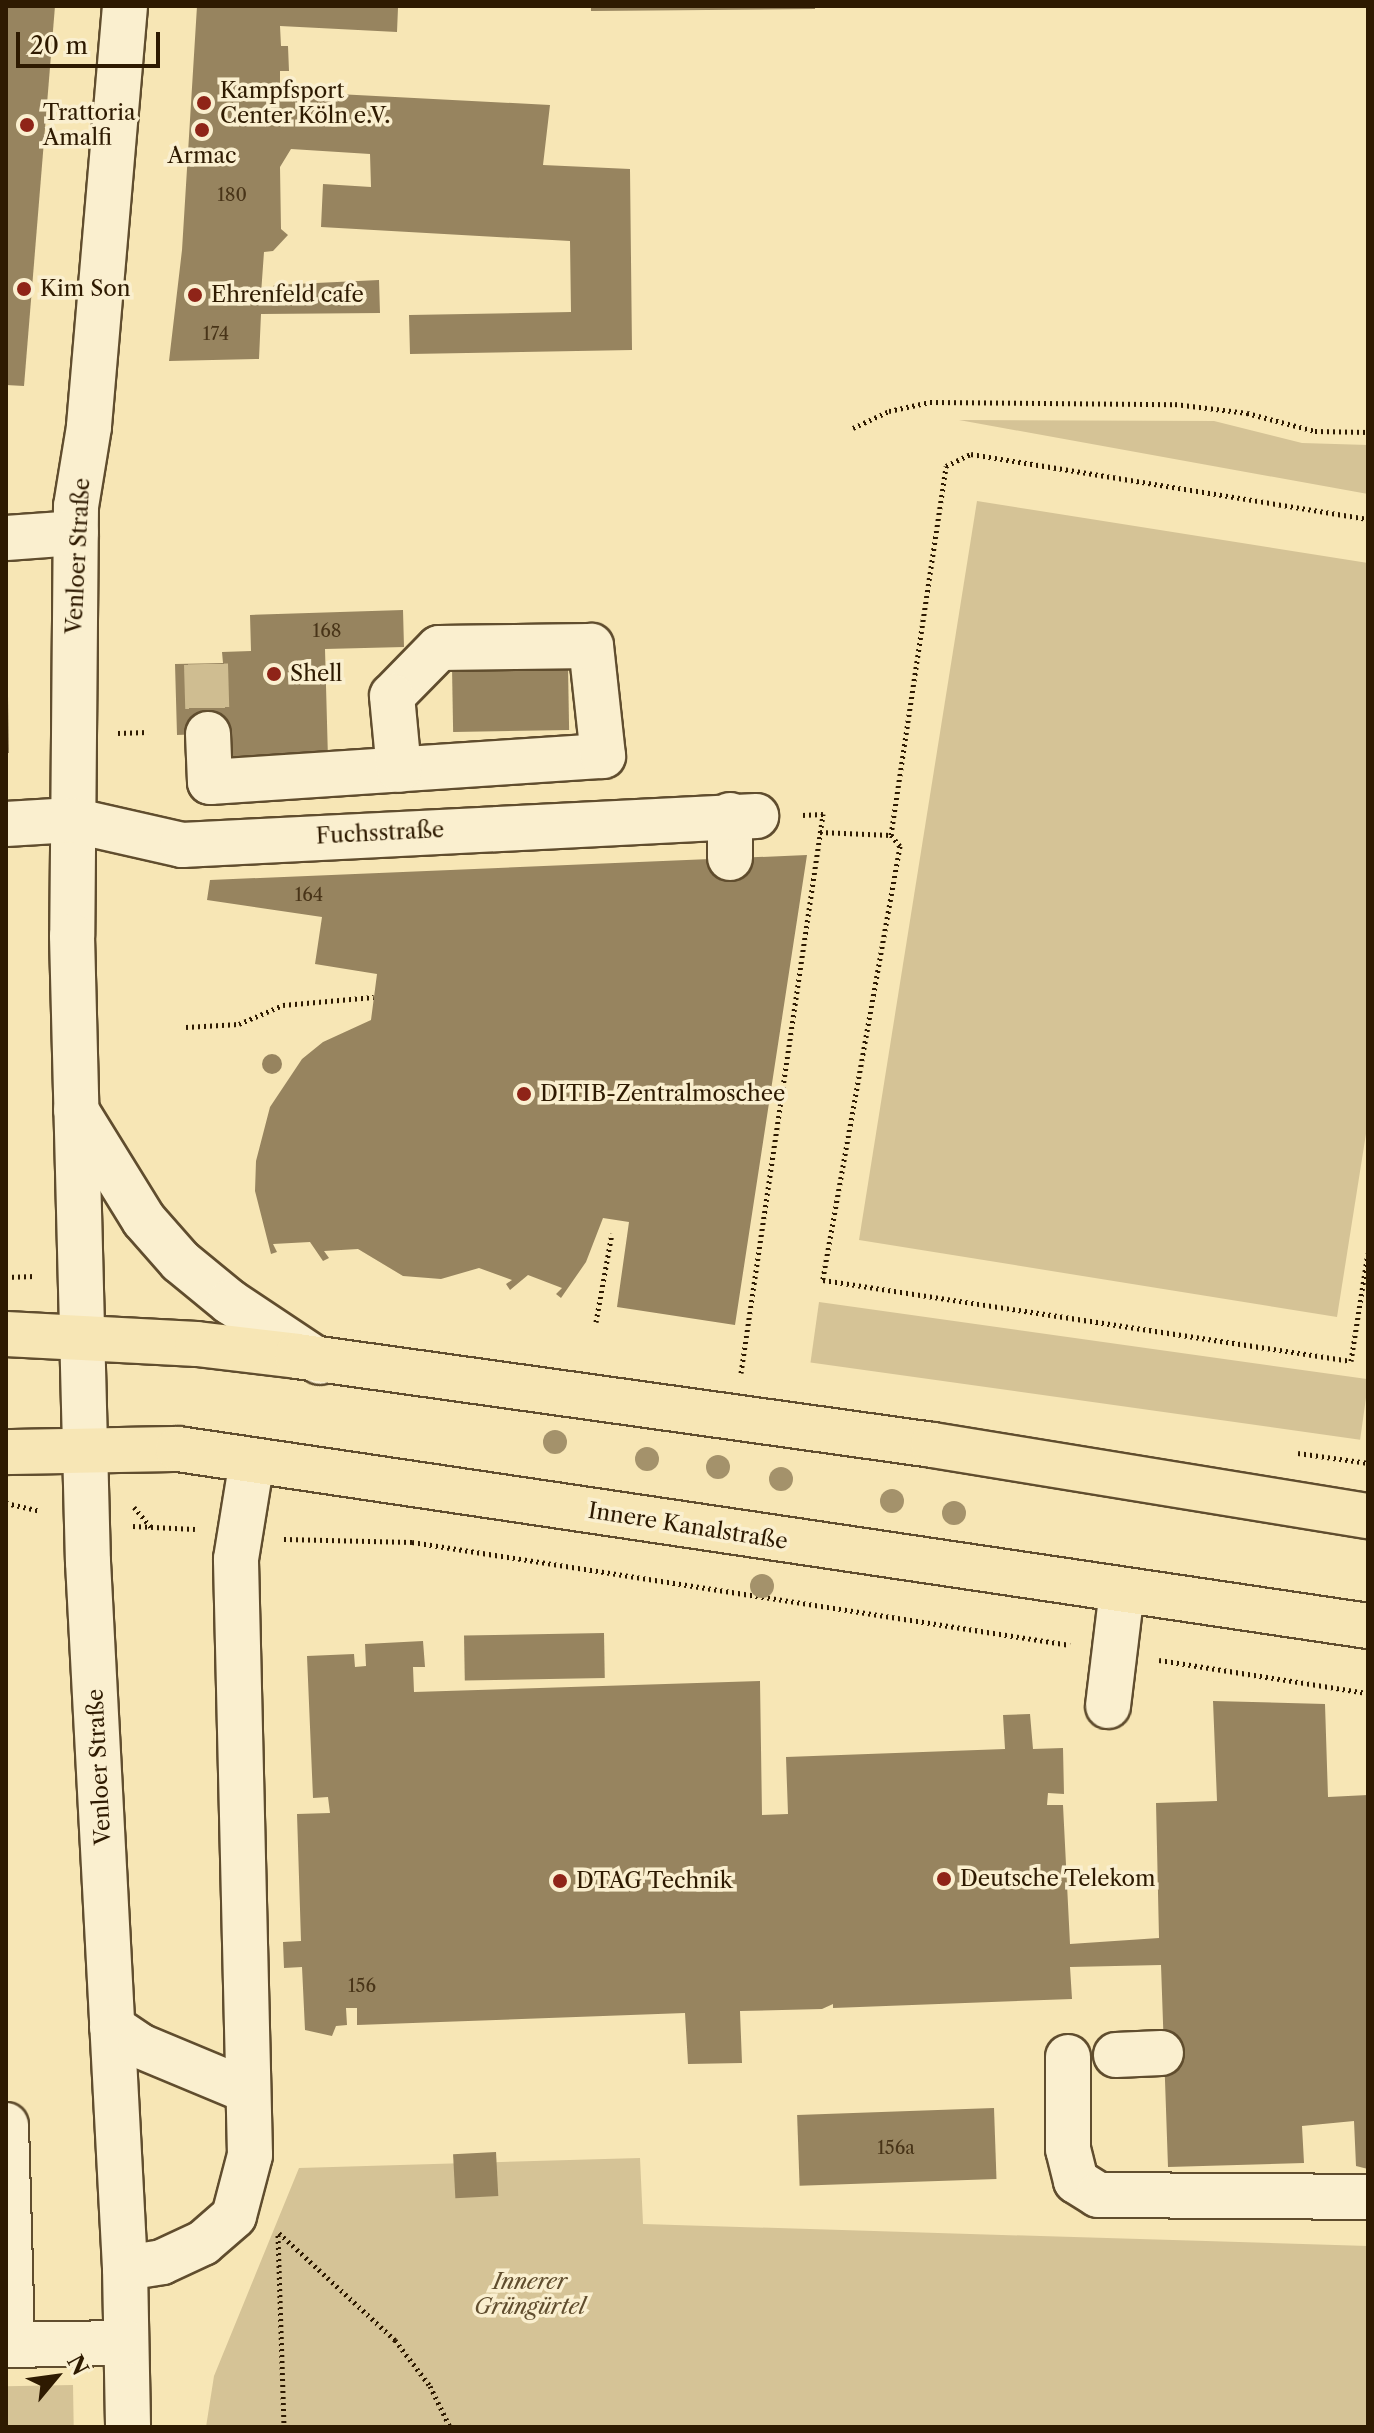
<!DOCTYPE html>
<html>
<head>
<meta charset="utf-8">
<style>
	body { margin:0 }
	#map { position:relative; width:1374px; height:2433px; overflow:hidden; background:#f7e6b5; font-family:"Libre Caslon Text",serif }
	div>[style] { position:absolute }
	[style*='--x'] { left:calc(var(--x)*1px); top:calc(var(--y)*1px); width:calc(var(--w)*1px); rotate:calc(var(--a)*1deg) }
	.green>* { inset:0; background:#d5c396; transform-origin:0 0 }
	.building>* { inset:0; background:#97845f; transform-origin:0 0 }
	.round { border-radius:50% }
	.minor-tunnel>* { height:44px; margin-top:-22px; transform-origin:0; background:repeating-linear-gradient(90deg,#cfbd91 0 44px,transparent 0 66px) }
	.path>* { height:5px; margin-top:-2.5px; transform-origin:0; background:repeating-linear-gradient(90deg,#2e1a01 0 2px,transparent 0 6px) }
	.roads { filter:drop-shadow(2px 0 #604d2e) drop-shadow(-2px 0 #604d2e) drop-shadow(0 2px #604d2e) drop-shadow(0 -2px #604d2e) }
	.minor>* { height:44px; margin:-22px; padding:0 22px; transform-origin:22px; border-radius:22px; background:#faefcf }
	.major>* { height:44px; margin:-22px; padding:0 22px; transform-origin:22px; border-radius:22px; background:#f7e6b5 }
	.trees>* { width:24px; height:24px; margin:-12px; border-radius:50%; background:#a4926b }
	.dots>* { width:22px; height:22px; translate:-50% -50%; box-sizing:border-box; border:4px solid #faefcf; border-radius:50% }
	span { translate:-50% -50%; white-space:nowrap; text-align:center; line-height:1.15; -webkit-text-stroke:7px #faefcf; paint-order:stroke }
	.number-label { font-size:18px; color:#483418 }
	.number-label span { -webkit-text-stroke-width:0 }
	.poi-label { font-size:22px; color:#2e1a01 }
	.left { translate:0 -50%; text-align:left }
	.street-label { font-size:22px; color:#2e1a01 }
	.park-label { font-size:22px; color:#604d2e; font-style:italic }
	.frame { position:absolute; inset:0; border:8px solid #2e1a01; pointer-events:none }
	.north { position:absolute; left:16px; top:2337px; width:80px; height:80px; -webkit-text-stroke:6px #faefcf; paint-order:stroke; rotate:61deg; font-size:22px; font-weight:700; line-height:32px; text-align:center; color:#2e1a01 }
	.north::after { content:''; display:block; margin:auto; width:28px; height:36px; background:#2e1a01; clip-path:polygon(50% 0,100% 100%,50% 72%,0 100%) }
	.scale { position:absolute; left:16px; top:32px; width:144px; height:36px; box-sizing:border-box; border:4px solid #2e1a01; border-top:0; padding-left:10px; font-size:24px; line-height:28px; white-space:nowrap; color:#2e1a01; -webkit-text-stroke:6px #faefcf; paint-order:stroke }
</style>
</head>
<body>
<div id="map">
	<div class="green">
		<i style="clip-path:polygon(959px 420px,1214px 421px,1302px 443px,1368px 445px,1368px 494px)"></i>
		<i style="clip-path:polygon(977px 501px,1368px 563px,1368px 1121px,1337px 1317px,859px 1240px)"></i>
		<i style="left:819px;top:1302px;width:555px;height:61px;rotate:8deg"></i>
		<i style="clip-path:polygon(640px 2158px,643px 2224px,1368px 2246px,1368px 2427px,206px 2427px,214px 2376px,299px 2168px)"></i>
		<i style="left:73px;top:2385px;width:42px;height:67px;rotate:89deg"></i>
	</div>
	<div class="building">
		<i style="clip-path:polygon(6px 6px,55px 6px,24px 386px,6px 385px)"></i>
		<i style="clip-path:polygon(197px 6px,398px 8px,397px 32px,280px 26px,281px 46px,288px 46px,289px 71px,280px 71px,280px 91px,550px 105px,543px 165px,630px 169px,632px 350px,410px 354px,409px 315px,571px 312px,570px 241px,321px 227px,323px 184px,371px 187px,370px 154px,291px 149px,280px 167px,281px 229px,288px 235px,273px 251px,264px 252px,261px 294px,270px 294px,274px 285px,379px 280px,380px 313px,261px 314px,259px 359px,169px 361px,182px 250px)"></i>
		<i style="clip-path:polygon(591px 6px,815px 6px,815px 9px,591px 11px)"></i>
		<i style="clip-path:polygon(6px 582px,9px 753px,6px 753px)"></i>
		<i style="clip-path:polygon(403px 610px,404px 647px,325px 649px,328px 759px,227px 761px,226px 733px,177px 735px,175px 664px,223px 663px,222px 652px,251px 651px,250px 615px)"></i>
		<i style="left:568px;top:666px;width:64px;height:116px;rotate:89deg"></i>
		<i style="clip-path:polygon(807px 855px,735px 1325px,617px 1307px,629px 1222px,603px 1218px,586px 1262px,561px 1298px,556px 1294px,562px 1288px,528px 1275px,510px 1290px,506px 1284px,512px 1280px,479px 1268px,441px 1279px,403px 1276px,358px 1249px,324px 1251px,329px 1258px,323px 1261px,310px 1242px,273px 1244px,277px 1252px,271px 1254px,255px 1191px,256px 1161px,270px 1107px,302px 1059px,323px 1042px,371px 1020px,377px 974px,315px 964px,322px 917px,207px 900px,210px 880px)"></i>
		<i class="round" style="left:262px;top:1054px;width:20px;height:20px"></i>
		<i style="left:604px;top:1633px;width:45px;height:140px;rotate:89deg"></i>
		<i style="clip-path:polygon(423px 1641px,425px 1667px,413px 1667px,414px 1692px,760px 1681px,762px 1815px,788px 1814px,786px 1757px,1005px 1749px,1003px 1715px,1030px 1714px,1033px 1749px,1063px 1748px,1064px 1794px,1048px 1793px,1047px 1805px,1063px 1805px,1070px 1944px,1159px 1938px,1156px 1803px,1217px 1801px,1213px 1701px,1325px 1704px,1328px 1797px,1368px 1795px,1368px 2169px,1356px 2166px,1354px 2121px,1302px 2126px,1304px 2163px,1168px 2167px,1161px 1965px,1070px 1967px,1072px 1999px,833px 2008px,833px 2004px,822px 2009px,740px 2011px,742px 2063px,688px 2064px,685px 2013px,357px 2025px,357px 2008px,346px 2008px,347px 2025px,336px 2026px,332px 2036px,305px 2030px,302px 1967px,284px 1968px,283px 1942px,301px 1941px,297px 1814px,330px 1813px,328px 1797px,313px 1798px,307px 1656px,354px 1654px,355px 1667px,366px 1666px,365px 1644px)"></i>
		<i style="left:994px;top:2108px;width:71px;height:197px;rotate:88deg"></i>
		<i style="left:496px;top:2152px;width:44px;height:43px;rotate:87deg"></i>
	</div>
	<div class="minor-tunnel">
		<i style="--x:206;--y:664;--w:70;--a:88.4"></i>
	</div>
	<div class="path">
		<i style="--x:853;--y:428;--w:40;--a:-25"></i>
		<i style="--x:889;--y:411;--w:42;--a:-12.4"></i>
		<i style="--x:930;--y:402;--w:245;--a:0.5"></i>
		<i style="--x:1175;--y:404;--w:73;--a:7.1"></i>
		<i style="--x:1247;--y:413;--w:70;--a:14.8"></i>
		<i style="--x:1315;--y:431;--w:53;--a:1.1"></i>
		<i style="--x:118;--y:733;--w:30;--a:-2"></i>
		<i style="--x:820;--y:832;--w:71;--a:2.4"></i>
		<i style="--x:891;--y:835;--w:14;--a:51"></i>
		<i style="--x:900;--y:846;--w:441;--a:100.1"></i>
		<i style="--x:823;--y:1280;--w:534;--a:8.72"></i>
		<i style="--x:1351;--y:1361;--w:109;--a:-81.1"></i>
		<i style="--x:891;--y:835;--w:373;--a:-81.5"></i>
		<i style="--x:946;--y:466;--w:28;--a:-26"></i>
		<i style="--x:971;--y:454;--w:402;--a:9.3"></i>
		<i style="--x:186;--y:1027;--w:53;--a:-3.2"></i>
		<i style="--x:239;--y:1024;--w:48;--a:-23.4"></i>
		<i style="--x:283;--y:1005;--w:91;--a:-5"></i>
		<i style="--x:6;--y:1277;--w:29;--a:-2"></i>
		<i style="--x:596;--y:1322;--w:90;--a:-79.8"></i>
		<i style="--x:741;--y:1373;--w:565;--a:-81.65"></i>
		<i style="--x:823;--y:814;--w:21;--a:177"></i>
		<i style="--x:1298;--y:1453;--w:71;--a:8.1"></i>
		<i style="--x:6;--y:1503;--w:35;--a:13"></i>
		<i style="--x:134;--y:1507;--w:26;--a:50"></i>
		<i style="--x:133;--y:1526;--w:62;--a:2.8"></i>
		<i style="--x:284;--y:1539;--w:128;--a:1.3"></i>
		<i style="--x:412;--y:1542;--w:666;--a:8.9"></i>
		<i style="--x:1159;--y:1660;--w:212;--a:9"></i>
		<i style="--x:279;--y:2233;--w:158;--a:42.7"></i>
		<i style="--x:395;--y:2340;--w:58;--a:52.7"></i>
		<i style="--x:430;--y:2386;--w:46;--a:64"></i>
		<i style="--x:278;--y:2235;--w:192;--a:88.2"></i>
	</div>
	<div class="roads">
		<div class="minor">
			<i style="--x:125;--y:6;--w:423;--a:94.9"></i>
			<i style="--x:89;--y:427;--w:80;--a:99.3"></i>
			<i style="--x:76;--y:506;--w:430;--a:90.5"></i>
			<i style="--x:72;--y:936;--w:626;--a:88.54"></i>
			<i style="--x:88;--y:1562;--w:707;--a:87"></i>
			<i style="--x:125;--y:2268;--w:159;--a:88.9"></i>
			<i style="--x:6;--y:538;--w:70;--a:-4.1"></i>
			<i style="--x:208;--y:734;--w:48;--a:87.6"></i>
			<i style="--x:210;--y:782;--w:394;--a:-3.8"></i>
			<i style="--x:603;--y:756;--w:111;--a:-96.2"></i>
			<i style="--x:591;--y:646;--w:152;--a:179.2"></i>
			<i style="--x:439;--y:648;--w:67;--a:134.4"></i>
			<i style="--x:392;--y:696;--w:74;--a:84.6"></i>
			<i style="--x:730;--y:815;--w:43;--a:90"></i>
			<i style="--x:6;--y:824;--w:66;--a:-3.5"></i>
			<i style="--x:72;--y:820;--w:113;--a:12.8"></i>
			<i style="--x:182;--y:845;--w:575;--a:-2.89"></i>
			<i style="--x:76;--y:1110;--w:129;--a:58.3"></i>
			<i style="--x:144;--y:1220;--w:55;--a:48.7"></i>
			<i style="--x:180;--y:1261;--w:65;--a:39.4"></i>
			<i style="--x:230;--y:1302;--w:108;--a:33.7"></i>
			<i style="--x:1108;--y:1706;--w:116;--a:-83.1"></i>
			<i style="--x:112;--y:2027;--w:34;--a:34"></i>
			<i style="--x:140;--y:2046;--w:117;--a:22.6"></i>
			<i style="--x:1116;--y:2055;--w:45;--a:-2.5"></i>
			<i style="--x:1068;--y:2057;--w:92;--a:90"></i>
			<i style="--x:1068;--y:2149;--w:33;--a:76"></i>
			<i style="--x:1076;--y:2181;--w:26;--a:32"></i>
			<i style="--x:1098;--y:2195;--w:270;--a:0.4"></i>
			<i style="--x:6;--y:2125;--w:219;--a:88.4"></i>
			<i style="--x:125;--y:2268;--w:37;--a:-9"></i>
			<i style="--x:162;--y:2262;--w:45;--a:-24.9"></i>
			<i style="--x:203;--y:2243;--w:41;--a:-41.1"></i>
			<i style="--x:234;--y:2216;--w:63;--a:-75.3"></i>
			<i style="--x:250;--y:2155;--w:596;--a:-91.35"></i>
			<i style="--x:236;--y:1559;--w:100;--a:-80.8"></i>
			<i style="--x:6;--y:2345;--w:120;--a:-1"></i>
		</div>
		<div class="major">
			<i style="--x:6;--y:1334;--w:191;--a:3"></i>
			<i style="--x:197;--y:1344;--w:101;--a:6.8"></i>
			<i style="--x:297;--y:1356;--w:642;--a:7.97"></i>
			<i style="--x:933;--y:1445;--w:441;--a:9.3"></i>
			<i style="--x:6;--y:1452;--w:172;--a:-1"></i>
			<i style="--x:178;--y:1449;--w:1203;--a:8.46"></i>
		</div>
	</div>
	<div class="trees">
		<i style="left:555px;top:1442px"></i>
		<i style="left:647px;top:1459px"></i>
		<i style="left:718px;top:1467px"></i>
		<i style="left:781px;top:1479px"></i>
		<i style="left:892px;top:1501px"></i>
		<i style="left:954px;top:1513px"></i>
		<i style="left:762px;top:1586px"></i>
	</div>
	<div class="dots">
		<i style="left:204px;top:103px;background:#8f2418"></i>
		<i style="left:27px;top:125px;background:#8f2418"></i>
		<i style="left:202px;top:130px;background:#8f2418"></i>
		<i style="left:24px;top:289px;background:#8f2418"></i>
		<i style="left:195px;top:295px;background:#8f2418"></i>
		<i style="left:274px;top:674px;background:#8f2418"></i>
		<i style="left:524px;top:1094px;background:#8f2418"></i>
		<i style="left:944px;top:1879px;background:#8f2418"></i>
		<i style="left:560px;top:1881px;background:#8f2418"></i>
	</div>
	<div class="number-label">
		<span style="left:232px;top:195px">180</span>
		<span style="left:216px;top:334px">174</span>
		<span style="left:327px;top:631px">168</span>
		<span style="left:309px;top:895px">164</span>
		<span style="left:362px;top:1986px">156</span>
		<span style="left:896px;top:2148px">156a</span>
	</div>
	<div class="poi-label">
		<span class="left" style="left:220px;top:103px">Kampfsport<br>Center Köln e.V.</span>
		<span class="left" style="left:43px;top:125px">Trattoria<br>Amalfi</span>
		<span style="left:202px;top:156px">Armac</span>
		<span class="left" style="left:40px;top:289px">Kim Son</span>
		<span class="left" style="left:211px;top:295px">Ehrenfeld cafe</span>
		<span class="left" style="left:290px;top:674px">Shell</span>
		<span class="left" style="left:540px;top:1094px">DITIB-Zentralmoschee</span>
		<span class="left" style="left:960px;top:1879px">Deutsche Telekom</span>
		<span class="left" style="left:576px;top:1881px">DTAG Technik</span>
	</div>
	<div class="street-label">
		<span style="left:78px;top:556px;rotate:-87deg">Venloer Straße</span>
		<span style="left:380px;top:833px;rotate:-3deg">Fuchsstraße</span>
		<span style="left:688px;top:1526px;rotate:9deg">Innere Kanalstraße</span>
		<span style="left:99px;top:1767px;rotate:-93deg">Venloer Straße</span>
	</div>
	<div class="park-label">
		<span style="left:530px;top:2294px">Innerer<br>Grüngürtel</span>
	</div>
	<div class="frame"></div>
	<div class="north">N</div>
	<div class="scale">20 m</div>
</div>
</body>
</html>
